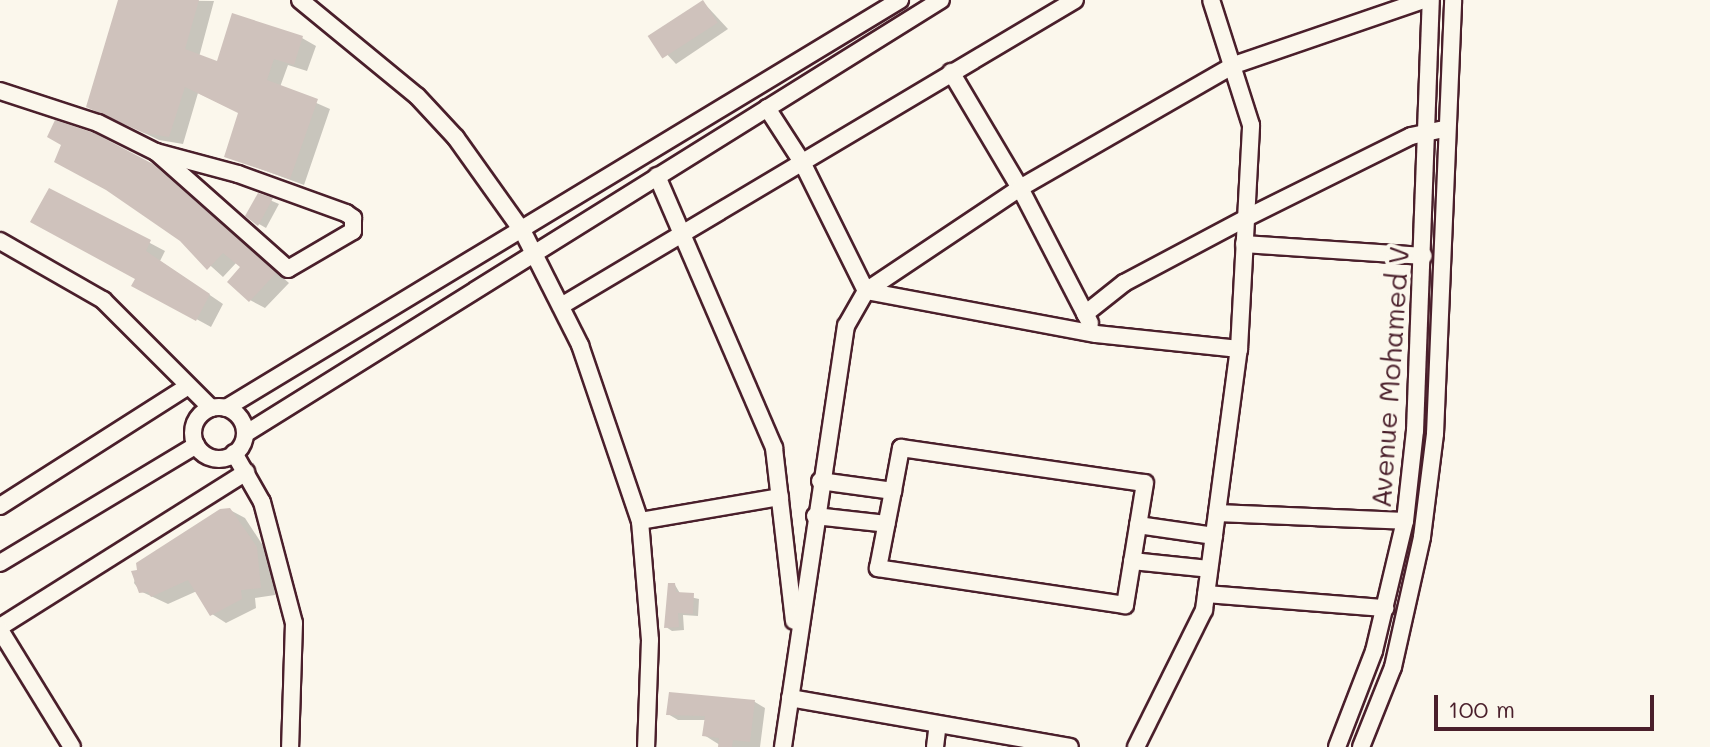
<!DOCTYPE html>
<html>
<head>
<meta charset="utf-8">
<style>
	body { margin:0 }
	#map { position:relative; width:1710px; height:747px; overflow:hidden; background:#fbf7ec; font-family:Mali,sans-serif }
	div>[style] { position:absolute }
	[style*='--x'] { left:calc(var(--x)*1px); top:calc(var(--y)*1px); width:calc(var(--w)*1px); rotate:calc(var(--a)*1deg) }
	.shadow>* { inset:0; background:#0003 }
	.building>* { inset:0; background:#cfc2bc; transform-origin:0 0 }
	.roads { filter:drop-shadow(2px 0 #4a1f2b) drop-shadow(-2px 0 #4a1f2b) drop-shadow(0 2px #4a1f2b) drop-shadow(0 -2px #4a1f2b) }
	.minor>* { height:16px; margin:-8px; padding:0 8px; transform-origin:8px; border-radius:8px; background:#fbf7ec }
	.minor>.ring { margin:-8px; padding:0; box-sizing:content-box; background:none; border:16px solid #fbf7ec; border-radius:50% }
	span { translate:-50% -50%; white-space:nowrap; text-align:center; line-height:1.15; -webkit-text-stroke:8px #fbf7ec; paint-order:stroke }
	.street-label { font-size:28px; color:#4a1f2b }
	.scale { position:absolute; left:1434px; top:695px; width:220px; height:36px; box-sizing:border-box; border:4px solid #4a1f2b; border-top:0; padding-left:10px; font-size:24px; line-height:28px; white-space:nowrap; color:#4a1f2b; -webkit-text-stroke:6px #fbf7ec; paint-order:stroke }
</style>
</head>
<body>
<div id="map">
	<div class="shadow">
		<i style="clip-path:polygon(119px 0,214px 1px,199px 57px,218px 64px,302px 38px,316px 46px,307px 71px,288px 65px,280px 87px,330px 109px,304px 185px,226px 156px,240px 113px,198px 93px,183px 144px,159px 140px,88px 106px)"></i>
		<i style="clip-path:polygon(703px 2px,728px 29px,676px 64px,651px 37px)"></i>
		<i style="clip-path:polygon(157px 168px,289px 283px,265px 308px,250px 300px,243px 267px,237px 262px,223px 277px,181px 239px)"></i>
		<i style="clip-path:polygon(50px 190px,165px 251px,160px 261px,223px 304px,211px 327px,134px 285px,138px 278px)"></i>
		<i style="clip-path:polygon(258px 195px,279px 204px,266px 228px,259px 224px)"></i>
		<i style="clip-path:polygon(230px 510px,245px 518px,271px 558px,275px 595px,255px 598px,256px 608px,226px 623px,212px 614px,197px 591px,168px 604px,140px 591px,134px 583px,138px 565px)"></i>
		<i style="clip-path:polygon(675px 585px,681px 595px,699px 599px,698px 616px,683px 615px,684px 630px,672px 631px,666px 627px)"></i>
		<i style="clip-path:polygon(671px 694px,755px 702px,765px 708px,760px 747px,723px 747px,704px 735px,706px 720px,678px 720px,668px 714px)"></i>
	</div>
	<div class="building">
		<i style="clip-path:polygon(118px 0,199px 0,185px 49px,217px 61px,232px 13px,303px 36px,294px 65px,274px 59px,267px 80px,318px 99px,290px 179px,224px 157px,238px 113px,185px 87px,169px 137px,144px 133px,86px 107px)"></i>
		<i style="left:703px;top:0;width:27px;height:66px;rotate:57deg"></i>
		<i style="clip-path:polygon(55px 120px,94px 133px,153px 164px,276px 273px,249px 302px,227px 282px,240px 267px,223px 253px,207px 270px,180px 241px,106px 190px,54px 162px,61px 145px,47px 137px)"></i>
		<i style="clip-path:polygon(49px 188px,151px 240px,146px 251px,210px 294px,196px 321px,131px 286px,135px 279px,30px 222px)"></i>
		<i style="clip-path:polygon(258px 193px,273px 198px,258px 226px,245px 216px)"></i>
		<i style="clip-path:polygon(230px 508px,257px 547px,261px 588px,241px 590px,242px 599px,210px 616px,188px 580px,151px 597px,148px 592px,139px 593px,131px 571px,137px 570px,136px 563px,220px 509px)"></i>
		<i style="clip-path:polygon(668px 583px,675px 583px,676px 592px,694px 593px,693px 614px,678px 613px,679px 627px,664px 628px)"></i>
		<i style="clip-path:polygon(669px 692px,755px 700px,750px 742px,733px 740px,732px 747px,718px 747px,719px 738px,702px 736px,705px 716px,666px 715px)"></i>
	</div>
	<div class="roads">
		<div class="minor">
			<i style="--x:300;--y:0;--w:151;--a:39.4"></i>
			<i style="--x:417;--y:96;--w:57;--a:47.1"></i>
			<i style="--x:456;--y:138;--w:115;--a:54.5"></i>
			<i style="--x:523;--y:232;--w:127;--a:63.2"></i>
			<i style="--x:580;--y:345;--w:186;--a:71.2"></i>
			<i style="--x:640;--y:521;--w:119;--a:85.2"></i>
			<i style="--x:650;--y:640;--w:107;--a:92.1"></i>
			<i style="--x:951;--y:72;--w:135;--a:59.3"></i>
			<i style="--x:1020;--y:188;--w:152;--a:62.6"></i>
			<i style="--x:0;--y:91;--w:103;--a:18.1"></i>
			<i style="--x:98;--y:123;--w:65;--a:26.6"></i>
			<i style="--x:156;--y:152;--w:85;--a:15"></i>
			<i style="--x:238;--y:174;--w:115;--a:19.9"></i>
			<i style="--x:346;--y:213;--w:9;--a:36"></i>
			<i style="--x:353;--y:218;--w:13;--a:90"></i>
			<i style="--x:353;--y:231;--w:75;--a:149.7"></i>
			<i style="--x:288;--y:269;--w:176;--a:-138.4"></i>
			<i style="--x:767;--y:108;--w:64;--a:57.1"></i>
			<i style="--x:802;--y:162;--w:144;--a:63.6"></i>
			<i style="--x:866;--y:291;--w:234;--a:10.6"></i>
			<i style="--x:1096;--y:334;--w:144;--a:6"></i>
			<i style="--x:657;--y:176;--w:296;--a:66.7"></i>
			<i style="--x:774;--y:448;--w:174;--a:83.4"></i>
			<i style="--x:0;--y:241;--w:119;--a:29.8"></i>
			<i style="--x:103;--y:300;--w:153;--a:45"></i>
			<i style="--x:1244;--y:244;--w:180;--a:3.8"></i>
			<i style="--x:561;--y:306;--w:598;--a:-30.77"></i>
			<i style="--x:1085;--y:314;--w:50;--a:-38.5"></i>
			<i style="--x:1124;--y:283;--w:138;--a:-28"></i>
			<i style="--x:1246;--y:218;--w:184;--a:-26.4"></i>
			<i style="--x:1411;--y:136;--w:30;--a:-12"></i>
			<i class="ring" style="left:193px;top:407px;width:36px;height:36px"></i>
			<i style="--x:226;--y:408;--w:788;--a:-31.19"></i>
			<i style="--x:245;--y:434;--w:820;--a:-31.95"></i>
			<i style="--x:234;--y:453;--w:56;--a:60.3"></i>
			<i style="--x:262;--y:502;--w:125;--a:75.2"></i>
			<i style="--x:294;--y:623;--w:124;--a:91.8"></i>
			<i style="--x:820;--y:481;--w:74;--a:7.8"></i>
			<i style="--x:893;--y:491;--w:44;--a:-79.5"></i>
			<i style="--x:901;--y:448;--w:246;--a:8.2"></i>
			<i style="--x:1145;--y:483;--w:124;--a:99.3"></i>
			<i style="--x:1125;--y:605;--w:250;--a:-171.5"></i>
			<i style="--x:878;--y:568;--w:78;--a:-79"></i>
			<i style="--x:0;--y:506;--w:222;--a:-32.5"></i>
			<i style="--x:1217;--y:513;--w:188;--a:2.4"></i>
			<i style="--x:815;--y:516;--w:72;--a:6.3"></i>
			<i style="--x:640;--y:521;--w:142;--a:-9.7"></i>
			<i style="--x:1138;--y:525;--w:77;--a:8.2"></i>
			<i style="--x:1132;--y:561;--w:77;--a:5.9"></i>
			<i style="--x:0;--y:563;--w:229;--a:-31"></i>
			<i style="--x:1206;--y:594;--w:180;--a:4.5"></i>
			<i style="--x:0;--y:627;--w:291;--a:-32.2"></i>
			<i style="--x:0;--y:630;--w:137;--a:58.4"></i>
			<i style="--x:790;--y:698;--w:284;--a:9.9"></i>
			<i style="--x:783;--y:747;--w:426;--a:-81.5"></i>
			<i style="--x:846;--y:326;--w:40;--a:-60.3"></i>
			<i style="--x:866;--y:291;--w:185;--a:-33.8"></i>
			<i style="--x:1020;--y:188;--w:247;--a:-29.9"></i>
			<i style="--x:1234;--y:65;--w:201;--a:-18.9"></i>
			<i style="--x:935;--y:747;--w:23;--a:-83"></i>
			<i style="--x:1136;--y:747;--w:153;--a:-63.6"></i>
			<i style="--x:1204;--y:610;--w:263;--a:-82.4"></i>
			<i style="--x:1239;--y:349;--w:224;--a:-86.9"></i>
			<i style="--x:1251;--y:125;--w:131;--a:-107.7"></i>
			<i style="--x:1337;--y:747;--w:103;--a:-68.9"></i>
			<i style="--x:1374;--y:651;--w:134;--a:-76.6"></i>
			<i style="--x:1405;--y:521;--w:91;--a:-83.7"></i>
			<i style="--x:1415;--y:431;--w:431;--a:-87.9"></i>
			<i style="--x:1361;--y:747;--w:86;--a:-68.2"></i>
			<i style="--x:1393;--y:667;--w:133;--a:-77.4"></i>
			<i style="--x:1422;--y:537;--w:104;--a:-82.8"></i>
			<i style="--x:1435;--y:434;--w:434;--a:-87.6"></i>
		</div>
	</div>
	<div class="street-label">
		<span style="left:1389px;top:377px;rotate:-86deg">Avenue Mohamed V</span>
	</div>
	<div class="scale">100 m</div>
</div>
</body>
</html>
